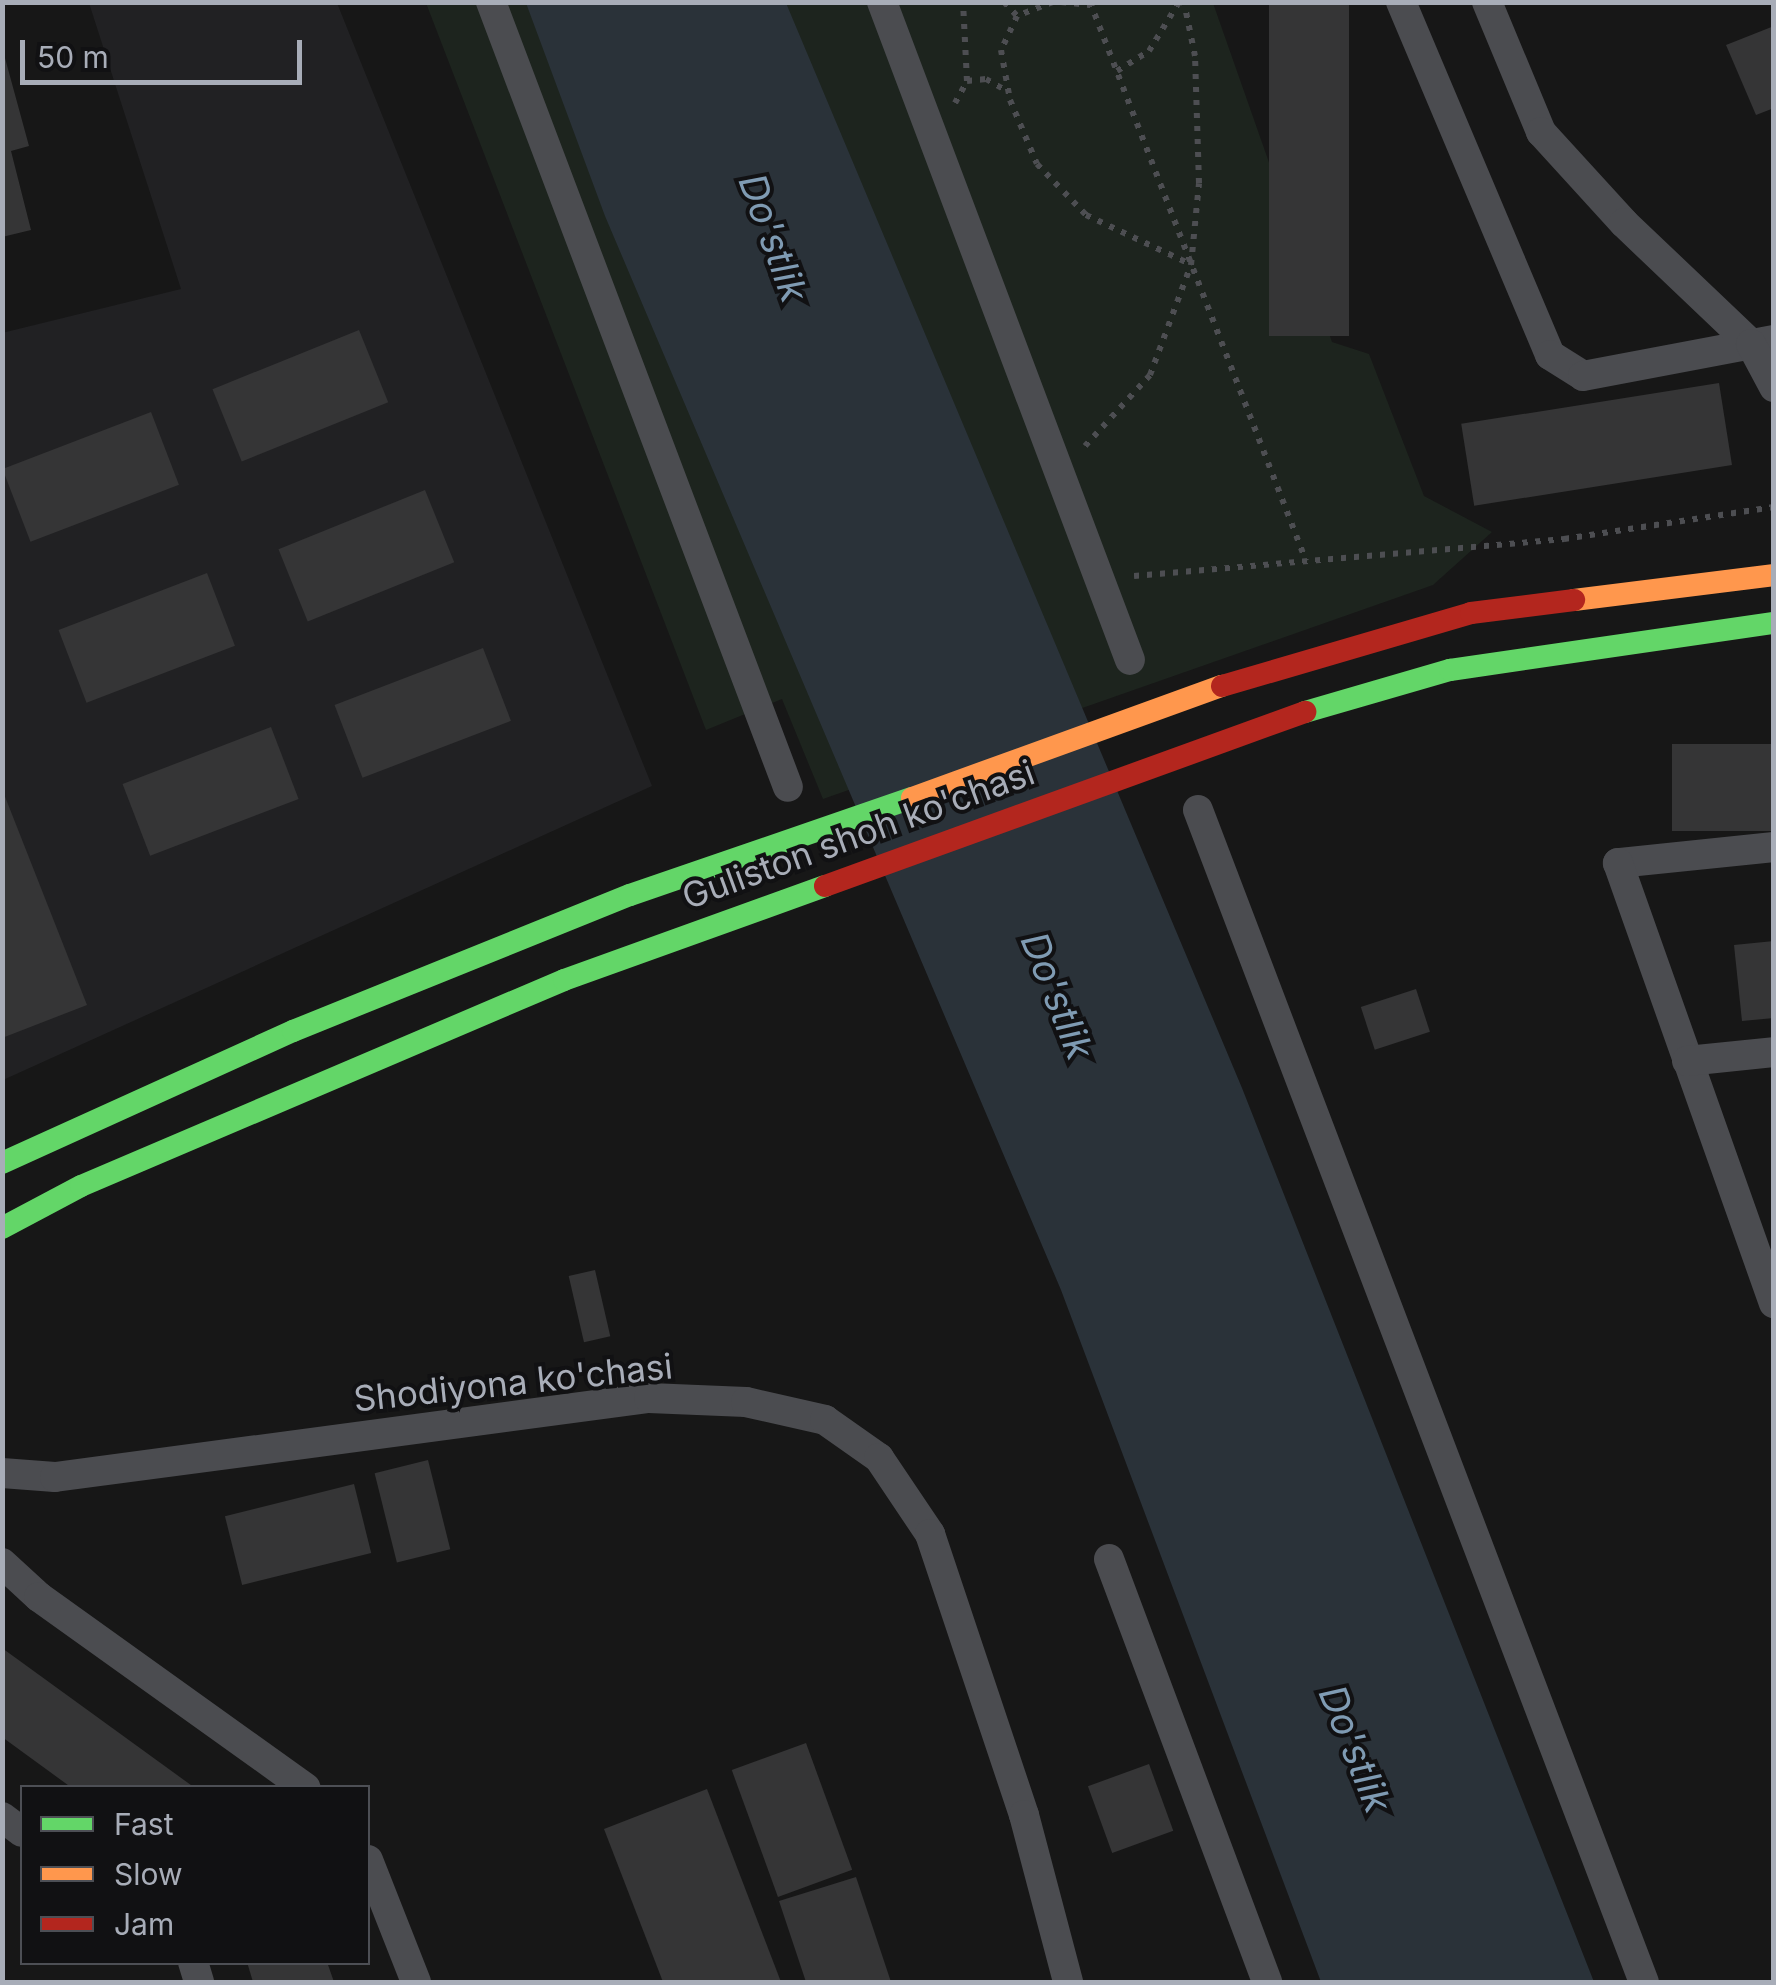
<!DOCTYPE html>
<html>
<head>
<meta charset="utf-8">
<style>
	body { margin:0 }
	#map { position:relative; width:1776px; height:1985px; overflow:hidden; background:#171717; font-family:Inter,sans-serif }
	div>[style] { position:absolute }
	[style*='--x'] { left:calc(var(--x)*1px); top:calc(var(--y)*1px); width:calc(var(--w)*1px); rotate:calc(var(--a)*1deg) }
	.built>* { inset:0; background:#212123 }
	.green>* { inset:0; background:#1d241e }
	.water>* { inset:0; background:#2a3239 }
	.building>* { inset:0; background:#353536; transform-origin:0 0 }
	.path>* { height:6px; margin-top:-3px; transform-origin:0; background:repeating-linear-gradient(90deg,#4d4e52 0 5px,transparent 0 13px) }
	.street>* { height:30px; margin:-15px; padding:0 15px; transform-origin:15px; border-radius:15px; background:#4b4c50 }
	.fast>* { height:22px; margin:-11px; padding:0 11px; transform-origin:11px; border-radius:11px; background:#63d668 }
	.slow>* { height:22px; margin:-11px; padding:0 11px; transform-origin:11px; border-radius:11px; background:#ff974d }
	.jam>* { height:22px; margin:-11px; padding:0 11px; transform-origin:11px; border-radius:11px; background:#b3261e }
	span { translate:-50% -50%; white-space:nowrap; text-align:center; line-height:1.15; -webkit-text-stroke:8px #111113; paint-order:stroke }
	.street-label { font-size:35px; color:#a8adb8 }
	.water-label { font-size:38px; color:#7f9bb3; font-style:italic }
	.frame { position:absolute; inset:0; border:5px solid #a8adb8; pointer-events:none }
	.legend { position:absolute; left:20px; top:1785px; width:350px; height:180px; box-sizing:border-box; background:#111113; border:2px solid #4d4f55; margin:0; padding:12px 18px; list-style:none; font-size:30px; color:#a8adb8 }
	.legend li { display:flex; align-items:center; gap:20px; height:50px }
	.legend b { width:50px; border:2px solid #4d4f55 }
	.scale { position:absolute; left:20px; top:40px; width:282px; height:45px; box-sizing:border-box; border:5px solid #a8adb8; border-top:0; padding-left:12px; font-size:30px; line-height:35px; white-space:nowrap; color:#a8adb8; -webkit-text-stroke:8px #111113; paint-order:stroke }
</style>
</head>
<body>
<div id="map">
	<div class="built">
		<i style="clip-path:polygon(89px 3px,337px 3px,652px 786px,3px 1080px,2px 333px,181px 289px)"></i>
	</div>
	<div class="green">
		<i style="clip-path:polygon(426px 3px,1213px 3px,1332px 342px,1369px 354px,1424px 496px,1492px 532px,1433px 585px,823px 799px,782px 699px,706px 730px)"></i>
	</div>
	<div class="water">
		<i style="clip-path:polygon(526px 3px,786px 3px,1242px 1088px,1594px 1982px,1321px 1982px,1061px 1290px,605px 216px)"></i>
	</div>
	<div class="building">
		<i style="left:1269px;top:2px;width:80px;height:334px"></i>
		<i style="clip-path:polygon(1774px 26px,1774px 108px,1756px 115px,1726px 45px)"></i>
		<i style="clip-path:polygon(2px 47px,29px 146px,11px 151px,31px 230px,2px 237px)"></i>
		<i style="left:359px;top:330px;width:78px;height:158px;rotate:68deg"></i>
		<i style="left:1719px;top:383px;width:83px;height:261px;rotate:81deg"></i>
		<i style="left:151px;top:412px;width:78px;height:159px;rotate:69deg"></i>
		<i style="left:425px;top:490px;width:78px;height:158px;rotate:68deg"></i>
		<i style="left:207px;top:573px;width:78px;height:159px;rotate:69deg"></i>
		<i style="left:483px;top:648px;width:78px;height:159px;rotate:69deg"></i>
		<i style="left:271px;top:727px;width:77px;height:159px;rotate:69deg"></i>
		<i style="left:1774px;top:744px;width:87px;height:102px;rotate:90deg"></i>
		<i style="clip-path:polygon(2px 789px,87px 1005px,2px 1038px)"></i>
		<i style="clip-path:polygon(1774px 941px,1774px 1018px,1742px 1021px,1734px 945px)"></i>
		<i style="left:1416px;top:989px;width:45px;height:58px;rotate:72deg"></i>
		<i style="left:595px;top:1270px;width:68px;height:27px;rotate:77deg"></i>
		<i style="left:428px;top:1460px;width:92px;height:55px;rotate:76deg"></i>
		<i style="left:354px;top:1484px;width:71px;height:133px;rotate:76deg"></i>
		<i style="clip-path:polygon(2px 1648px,195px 1788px,72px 1788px,2px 1737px)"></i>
		<i style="left:806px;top:1743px;width:135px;height:79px;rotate:70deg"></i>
		<i style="left:1149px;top:1764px;width:71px;height:65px;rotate:70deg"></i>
		<i style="clip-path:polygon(707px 1789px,781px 1982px,663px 1982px,604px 1829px)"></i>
		<i style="clip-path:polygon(856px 1877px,891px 1982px,806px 1982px,779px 1901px)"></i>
		<i style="clip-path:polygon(247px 1962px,327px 1962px,334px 1982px,253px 1982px)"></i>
	</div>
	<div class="path">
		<i style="--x:1004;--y:2;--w:19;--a:47"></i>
		<i style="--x:1053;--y:2;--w:39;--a:159"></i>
		<i style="--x:1017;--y:16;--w:38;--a:115"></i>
		<i style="--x:1001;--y:50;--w:51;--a:79.8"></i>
		<i style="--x:1010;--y:100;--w:69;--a:67.1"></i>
		<i style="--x:1037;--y:164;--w:71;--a:46.1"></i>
		<i style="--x:1086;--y:215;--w:115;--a:25.2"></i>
		<i style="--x:1061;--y:2;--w:29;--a:6"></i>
		<i style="--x:1090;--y:2;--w:599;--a:68.87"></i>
		<i style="--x:1117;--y:71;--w:38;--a:-32"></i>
		<i style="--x:1149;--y:51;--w:57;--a:-58.5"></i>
		<i style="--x:967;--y:81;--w:19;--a:-6"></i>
		<i style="--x:986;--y:79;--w:24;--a:30"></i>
		<i style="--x:955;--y:103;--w:25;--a:-61"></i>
		<i style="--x:967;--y:81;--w:79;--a:-92.9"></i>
		<i style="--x:1085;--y:446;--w:96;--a:-47.5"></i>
		<i style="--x:1150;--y:375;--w:117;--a:-69.6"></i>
		<i style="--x:1191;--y:265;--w:82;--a:-84.4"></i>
		<i style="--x:1199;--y:183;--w:127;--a:-91.8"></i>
		<i style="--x:1195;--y:56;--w:55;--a:-101.5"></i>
		<i style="--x:1134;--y:576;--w:432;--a:-4.9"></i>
		<i style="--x:1564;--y:539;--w:212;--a:-8.7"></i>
	</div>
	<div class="street">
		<i style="--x:491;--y:2;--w:839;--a:69.28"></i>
		<i style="--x:882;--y:2;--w:703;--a:69.35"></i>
		<i style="--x:1401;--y:2;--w:383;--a:67.1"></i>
		<i style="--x:1550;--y:355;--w:39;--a:32"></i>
		<i style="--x:1583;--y:376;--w:194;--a:-10.7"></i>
		<i style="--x:1487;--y:2;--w:141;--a:67.4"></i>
		<i style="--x:1541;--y:132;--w:123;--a:47.6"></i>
		<i style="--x:1624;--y:223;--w:175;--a:43.6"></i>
		<i style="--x:1751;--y:344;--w:49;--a:61.9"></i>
		<i style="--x:1198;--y:810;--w:1254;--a:69.17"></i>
		<i style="--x:1774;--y:847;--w:157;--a:174.1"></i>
		<i style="--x:1618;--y:863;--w:467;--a:70.5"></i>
		<i style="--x:1687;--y:1061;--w:87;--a:-5.9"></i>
		<i style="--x:2;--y:1473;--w:53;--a:4.3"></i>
		<i style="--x:55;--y:1477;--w:599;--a:-7.58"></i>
		<i style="--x:649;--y:1398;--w:97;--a:2.4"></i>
		<i style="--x:746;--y:1402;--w:81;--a:12.8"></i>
		<i style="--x:825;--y:1420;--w:66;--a:35.1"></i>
		<i style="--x:879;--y:1458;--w:92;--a:56.1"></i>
		<i style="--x:930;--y:1534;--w:296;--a:71.5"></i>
		<i style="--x:1024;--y:1815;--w:173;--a:75.2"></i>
		<i style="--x:1109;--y:1559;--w:452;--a:69.5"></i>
		<i style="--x:2;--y:1563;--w:50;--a:42.6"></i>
		<i style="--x:39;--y:1597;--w:328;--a:35.6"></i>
		<i style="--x:2;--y:1817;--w:25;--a:37"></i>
		<i style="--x:368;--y:1860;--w:131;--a:68.5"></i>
		<i style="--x:193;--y:1962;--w:21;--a:73"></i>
	</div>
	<div class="fast">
		<i style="--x:1305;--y:712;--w:151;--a:-16.2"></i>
		<i style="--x:1450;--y:670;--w:327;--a:-8.3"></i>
		<i style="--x:2;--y:1163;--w:320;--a:-24.4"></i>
		<i style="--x:293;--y:1031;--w:363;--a:-22"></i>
		<i style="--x:630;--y:895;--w:298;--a:-19"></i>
		<i style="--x:2;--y:1228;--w:89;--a:-28"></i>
		<i style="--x:81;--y:1186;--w:525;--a:-23.1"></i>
		<i style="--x:564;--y:980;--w:277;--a:-19.8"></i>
	</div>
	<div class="slow">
		<i style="--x:1574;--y:600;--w:202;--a:-7.1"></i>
		<i style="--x:912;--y:798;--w:330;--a:-19.9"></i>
	</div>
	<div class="jam">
		<i style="--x:1222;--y:686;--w:259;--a:-16.3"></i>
		<i style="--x:1471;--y:613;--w:104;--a:-7.2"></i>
		<i style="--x:825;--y:886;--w:511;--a:-19.93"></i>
	</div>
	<div class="street-label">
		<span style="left:858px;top:834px;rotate:-20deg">Guliston shoh ko'chasi</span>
		<span style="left:513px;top:1382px;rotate:-6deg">Shodiyona ko'chasi</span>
	</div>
	<div class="water-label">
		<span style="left:773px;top:238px;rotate:70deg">Do'stlik</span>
		<span style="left:1057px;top:996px;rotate:68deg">Do'stlik</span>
		<span style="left:1355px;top:1749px;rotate:68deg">Do'stlik</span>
	</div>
	<div class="frame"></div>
	<ul class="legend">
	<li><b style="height:12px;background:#63d668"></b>Fast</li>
	<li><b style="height:12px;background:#ff974d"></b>Slow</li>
	<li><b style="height:12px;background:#b3261e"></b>Jam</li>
	</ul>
	<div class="scale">50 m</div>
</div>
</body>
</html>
